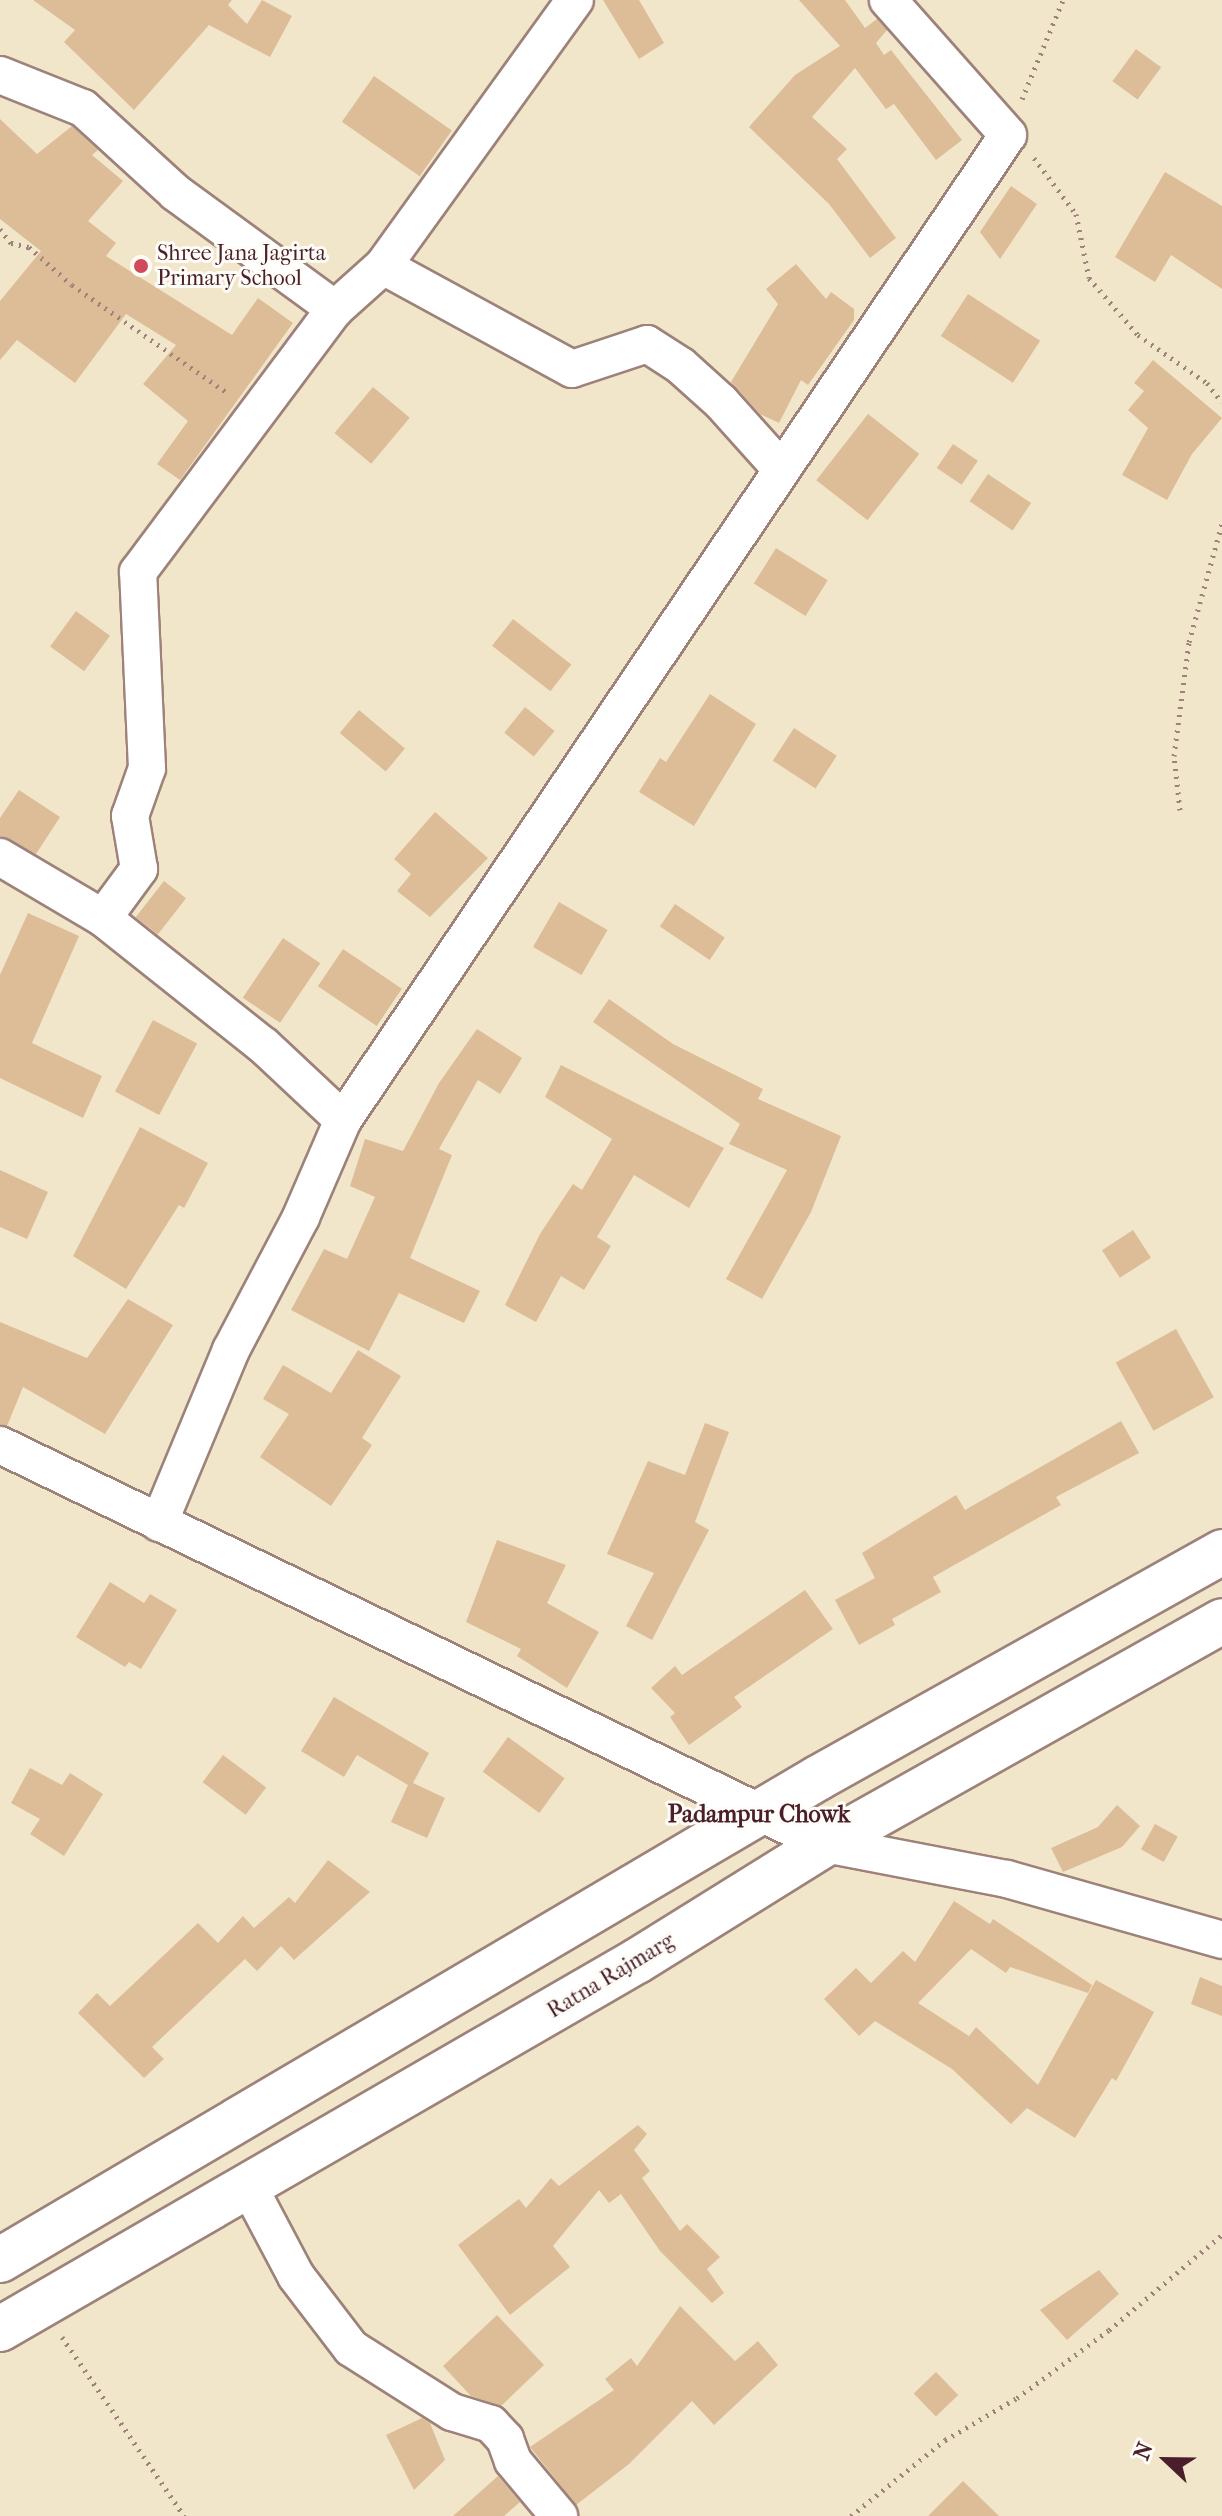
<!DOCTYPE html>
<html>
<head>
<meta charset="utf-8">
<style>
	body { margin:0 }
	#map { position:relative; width:1222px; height:2516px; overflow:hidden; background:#f1e6ca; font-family:"IM FELL French Canon",serif }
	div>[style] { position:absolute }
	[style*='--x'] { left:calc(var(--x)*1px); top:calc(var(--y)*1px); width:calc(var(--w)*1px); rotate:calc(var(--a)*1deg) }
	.building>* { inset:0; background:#ddbd98; transform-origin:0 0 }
	.path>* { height:5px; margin-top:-2.5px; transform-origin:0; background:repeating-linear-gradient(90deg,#9e827a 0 2px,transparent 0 8px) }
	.roads { filter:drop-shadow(2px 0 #9e827a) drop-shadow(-2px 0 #9e827a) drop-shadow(0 2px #9e827a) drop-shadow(0 -2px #9e827a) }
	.minor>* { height:36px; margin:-18px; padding:0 18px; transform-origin:18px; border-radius:18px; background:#fff }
	.primary>* { height:44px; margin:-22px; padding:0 22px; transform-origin:22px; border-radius:22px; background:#fff }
	.dots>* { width:22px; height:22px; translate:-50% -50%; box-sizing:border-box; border:4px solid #fdfcf7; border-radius:50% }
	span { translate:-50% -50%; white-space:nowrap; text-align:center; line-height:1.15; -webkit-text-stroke:6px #fdfcf7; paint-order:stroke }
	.poi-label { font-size:22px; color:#4a1f2b }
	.left { translate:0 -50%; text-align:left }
	.street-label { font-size:22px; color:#4a1f2b }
	.neighbourhood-label { font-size:24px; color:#4a1f2b; font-weight:700 }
	.north { position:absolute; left:1126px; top:2420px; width:80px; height:80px; -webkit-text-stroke:6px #fdfcf7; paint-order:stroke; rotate:292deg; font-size:22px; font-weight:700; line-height:32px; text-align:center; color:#4a1f2b }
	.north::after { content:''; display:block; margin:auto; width:28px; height:36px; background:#4a1f2b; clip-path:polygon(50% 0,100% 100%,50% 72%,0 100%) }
</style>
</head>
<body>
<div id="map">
	<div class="building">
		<i style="clip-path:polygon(33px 0,232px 0,228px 5px,247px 24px,262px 0,292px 16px,270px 57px,209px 25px,134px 110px,64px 42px,75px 30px)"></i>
		<i style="clip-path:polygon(603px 0,639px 0,664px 43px,639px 59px)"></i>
		<i style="clip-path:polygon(799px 0,845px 0,865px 28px,877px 19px,887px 30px,876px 43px,884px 55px,891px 50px,962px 140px,936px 160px,894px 104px,886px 109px,855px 68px,812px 117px,847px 149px,837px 159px,896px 238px,870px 258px,829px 204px,749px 127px,795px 75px,840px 46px)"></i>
		<i style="left:1136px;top:49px;width:31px;height:40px;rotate:36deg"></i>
		<i style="left:374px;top:76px;width:95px;height:56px;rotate:35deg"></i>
		<i style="clip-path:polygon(0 119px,37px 154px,72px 126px,98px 150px,92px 155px,123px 181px,88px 221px,116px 243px,106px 256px,232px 335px,258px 298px,293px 323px,180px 480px,157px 464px,188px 421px,143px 384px,176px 345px,126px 314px,75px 383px,17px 340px,0 360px,0 301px,41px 251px,0 219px)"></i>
		<i style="clip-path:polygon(1165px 172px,1222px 206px,1222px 289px,1171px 255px,1155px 282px,1115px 257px)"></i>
		<i style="clip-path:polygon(1011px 186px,1037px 204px,1000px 259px,980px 232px)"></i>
		<i style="clip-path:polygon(796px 264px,826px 299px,831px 292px,854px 309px,854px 320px,808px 385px,801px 380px,779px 423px,760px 414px,731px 382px,778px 304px,766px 289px)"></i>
		<i style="left:968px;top:294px;width:86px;height:50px;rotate:33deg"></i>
		<i style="clip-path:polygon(1153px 360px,1222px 418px,1192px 454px,1167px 500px,1122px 475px,1148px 428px,1128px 410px,1144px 391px,1134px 383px)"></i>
		<i style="left:373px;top:387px;width:48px;height:60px;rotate:40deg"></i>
		<i style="left:868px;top:414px;width:65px;height:84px;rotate:38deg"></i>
		<i style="left:953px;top:444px;width:30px;height:29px;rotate:34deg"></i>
		<i style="left:988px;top:474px;width:52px;height:33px;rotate:34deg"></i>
		<i style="left:776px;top:548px;width:61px;height:42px;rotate:32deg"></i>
		<i style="left:76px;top:611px;width:42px;height:44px;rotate:36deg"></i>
		<i style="left:513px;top:619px;width:74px;height:34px;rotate:38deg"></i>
		<i style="clip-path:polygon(710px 694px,756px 724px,694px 826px,639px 792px,660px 758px,666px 762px)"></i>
		<i style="left:525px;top:707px;width:38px;height:33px;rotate:39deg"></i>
		<i style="left:359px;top:710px;width:60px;height:30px;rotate:40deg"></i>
		<i style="left:794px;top:728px;width:51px;height:39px;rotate:33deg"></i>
		<i style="clip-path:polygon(19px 790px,60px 817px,36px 854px,0 836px,0 818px)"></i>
		<i style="clip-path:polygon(435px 812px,488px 858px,430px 917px,397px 891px,411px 874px,394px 859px)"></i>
		<i style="left:164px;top:881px;width:28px;height:46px;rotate:38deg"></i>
		<i style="left:559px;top:902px;width:56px;height:52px;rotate:30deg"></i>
		<i style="left:675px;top:904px;width:60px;height:27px;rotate:34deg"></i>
		<i style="clip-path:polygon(28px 913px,79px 936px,32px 1043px,102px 1076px,83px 1118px,0 1078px,0 975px)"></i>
		<i style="left:283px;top:938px;width:45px;height:72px;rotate:34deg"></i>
		<i style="left:343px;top:949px;width:71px;height:45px;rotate:34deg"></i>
		<i style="clip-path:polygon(609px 999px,673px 1044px,763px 1089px,758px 1099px,841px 1136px,811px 1212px,762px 1299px,726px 1279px,787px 1170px,729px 1144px,740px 1124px,593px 1022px)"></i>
		<i style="left:153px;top:1020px;width:50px;height:81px;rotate:28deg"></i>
		<i style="clip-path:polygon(477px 1029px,522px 1058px,500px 1094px,478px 1080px,439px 1149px,452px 1155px,410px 1258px,480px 1291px,464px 1323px,399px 1293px,369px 1351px,291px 1310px,324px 1249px,347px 1259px,375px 1197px,350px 1186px,365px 1139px,403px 1151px,439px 1083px)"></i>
		<i style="clip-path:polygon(561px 1065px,724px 1148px,689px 1208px,634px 1175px,597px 1237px,611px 1246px,584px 1290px,561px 1276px,536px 1322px,505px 1305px,540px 1234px,573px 1184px,582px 1190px,612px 1139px,545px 1097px)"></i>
		<i style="clip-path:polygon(140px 1127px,208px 1163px,184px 1208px,179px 1205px,126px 1289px,73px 1256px)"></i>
		<i style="clip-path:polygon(0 1170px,48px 1192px,27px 1239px,0 1227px)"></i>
		<i style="left:1133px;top:1230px;width:33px;height:37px;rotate:57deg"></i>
		<i style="clip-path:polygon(128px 1299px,173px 1325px,105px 1434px,23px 1387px,7px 1426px,0 1424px,0 1322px,87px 1358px)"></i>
		<i style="left:1176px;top:1329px;width:78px;height:69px;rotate:61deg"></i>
		<i style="clip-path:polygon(358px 1350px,401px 1376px,362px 1438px,372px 1445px,331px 1506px,260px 1457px,289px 1414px,263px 1399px,283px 1365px,331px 1393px)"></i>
		<i style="clip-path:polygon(1121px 1421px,1139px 1453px,1056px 1497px,1061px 1505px,933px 1577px,941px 1592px,892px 1619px,895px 1625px,859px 1645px,835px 1600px,875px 1578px,862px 1553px,956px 1495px,965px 1510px)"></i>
		<i style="clip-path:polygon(705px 1423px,729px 1432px,695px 1522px,709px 1530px,652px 1640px,626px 1626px,654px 1573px,607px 1554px,648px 1461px,685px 1475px)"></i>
		<i style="clip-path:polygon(497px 1540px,566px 1565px,547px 1603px,599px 1632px,567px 1688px,517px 1656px,521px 1649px,466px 1622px)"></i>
		<i style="clip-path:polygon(110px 1582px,144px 1603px,150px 1594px,177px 1610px,141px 1669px,129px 1662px,125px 1667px,76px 1637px)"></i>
		<i style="clip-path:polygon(805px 1590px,833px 1629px,734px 1697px,742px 1707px,689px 1745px,670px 1717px,675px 1713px,651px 1688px,675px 1666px,682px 1675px)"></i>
		<i style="clip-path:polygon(334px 1697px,429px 1753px,413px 1783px,445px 1798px,427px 1838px,391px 1822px,408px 1785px,357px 1755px,344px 1777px,301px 1751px)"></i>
		<i style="left:508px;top:1737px;width:70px;height:43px;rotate:36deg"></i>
		<i style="left:223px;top:1755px;width:54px;height:34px;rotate:37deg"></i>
		<i style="clip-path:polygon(30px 1768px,62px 1785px,70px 1773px,103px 1794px,64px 1856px,30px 1834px,40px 1819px,11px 1803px)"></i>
		<i style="clip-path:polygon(1117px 1805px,1140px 1826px,1122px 1847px,1063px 1872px,1051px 1848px,1098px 1827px)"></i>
		<i style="left:1155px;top:1824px;width:26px;height:29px;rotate:29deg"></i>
		<i style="clip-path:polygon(328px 1860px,370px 1892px,294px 1960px,281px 1946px,257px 1971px,245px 1959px,152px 2047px,164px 2059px,144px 2078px,78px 2013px,97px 1993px,110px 2006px,198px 1923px,218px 1943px,243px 1916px,254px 1928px,289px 1897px,295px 1903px)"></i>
		<i style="clip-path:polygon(954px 1901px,990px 1924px,993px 1919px,1092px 1985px,1088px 1993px,1010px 1967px,1006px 1973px,971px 1949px,918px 2003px,969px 2036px,976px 2027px,1038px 2085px,1096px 1980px,1154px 2012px,1116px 2081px,1112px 2078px,1075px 2138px,1027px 2108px,1011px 2124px,952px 2069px,875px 2021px,859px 2036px,824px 1999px,856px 1968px,871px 1983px,903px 1951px,915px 1962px)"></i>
		<i style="clip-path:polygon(1200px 1977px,1222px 1986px,1222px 2016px,1191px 2004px)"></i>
		<i style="clip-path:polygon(638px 2125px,647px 2134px,634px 2150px,650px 2171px,642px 2178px,680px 2231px,687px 2224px,720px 2257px,707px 2269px,724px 2293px,712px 2303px,660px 2251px,621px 2194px,609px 2203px,599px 2190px,553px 2246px,570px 2267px,510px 2315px,458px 2245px,519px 2199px,526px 2208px,551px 2178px,559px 2186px)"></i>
		<i style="clip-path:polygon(1099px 2270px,1119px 2294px,1067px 2340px,1040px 2310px)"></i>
		<i style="clip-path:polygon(680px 2306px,735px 2361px,758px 2341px,778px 2365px,714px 2425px,692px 2401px,629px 2464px,576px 2505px,530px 2447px,614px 2390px,605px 2379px,631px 2358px,637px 2366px)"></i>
		<i style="clip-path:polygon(497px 2315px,544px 2365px,501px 2406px,471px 2396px,443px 2366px)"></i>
		<i style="left:936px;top:2372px;width:32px;height:31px;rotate:46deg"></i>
		<i style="clip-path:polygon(422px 2418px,430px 2423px,445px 2460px,414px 2490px,386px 2435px)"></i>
		<i style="clip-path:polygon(498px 2476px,520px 2502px,504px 2516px,453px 2516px)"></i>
		<i style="clip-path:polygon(963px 2481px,999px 2516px,928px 2516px)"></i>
	</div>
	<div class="path">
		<i style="--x:1022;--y:99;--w:107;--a:-67.5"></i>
		<i style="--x:1034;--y:158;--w:70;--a:53.1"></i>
		<i style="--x:1076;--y:214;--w:65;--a:78.5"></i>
		<i style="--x:1089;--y:278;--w:75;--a:49.3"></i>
		<i style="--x:1138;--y:335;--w:84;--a:34.8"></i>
		<i style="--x:1207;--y:383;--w:24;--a:52"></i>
		<i style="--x:0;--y:229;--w:18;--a:52"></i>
		<i style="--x:11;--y:243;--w:18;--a:13"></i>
		<i style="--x:29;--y:247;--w:57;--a:41.5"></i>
		<i style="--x:72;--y:285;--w:191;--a:34.8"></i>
		<i style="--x:1180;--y:810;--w:54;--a:-96.3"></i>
		<i style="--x:1174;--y:756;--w:115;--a:-82.5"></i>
		<i style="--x:1189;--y:642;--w:123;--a:-74.4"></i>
		<i style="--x:62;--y:2337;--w:217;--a:55.7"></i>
		<i style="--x:851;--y:2516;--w:121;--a:-39"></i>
		<i style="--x:945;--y:2440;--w:83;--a:-30.3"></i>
		<i style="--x:1017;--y:2398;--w:114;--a:-36.5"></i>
		<i style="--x:1109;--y:2330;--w:148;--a:-40.1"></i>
	</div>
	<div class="roads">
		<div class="minor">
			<i style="--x:0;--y:75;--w:89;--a:21.7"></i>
			<i style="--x:83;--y:108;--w:126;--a:42.4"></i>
			<i style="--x:176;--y:193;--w:197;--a:36.1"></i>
			<i style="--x:383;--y:266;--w:215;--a:28.6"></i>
			<i style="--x:572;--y:369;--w:79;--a:-18.4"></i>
			<i style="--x:647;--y:344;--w:40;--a:32.9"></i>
			<i style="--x:681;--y:366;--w:54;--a:42"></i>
			<i style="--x:721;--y:402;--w:91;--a:48.1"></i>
			<i style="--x:0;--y:857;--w:120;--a:30.6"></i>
			<i style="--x:103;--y:918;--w:206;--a:38.5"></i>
			<i style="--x:264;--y:1046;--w:108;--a:43.1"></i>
			<i style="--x:103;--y:918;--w:61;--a:-53.7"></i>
			<i style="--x:139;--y:869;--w:54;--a:-99.6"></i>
			<i style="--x:130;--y:816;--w:51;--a:-70.5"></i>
			<i style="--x:147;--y:768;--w:196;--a:-92.6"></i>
			<i style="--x:138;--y:572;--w:329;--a:-53.2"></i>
			<i style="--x:335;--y:309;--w:64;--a:-41.9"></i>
			<i style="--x:383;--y:266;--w:328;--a:-54.2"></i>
			<i style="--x:0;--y:1445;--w:916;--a:25.81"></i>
			<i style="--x:825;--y:1844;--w:185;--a:10.9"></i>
			<i style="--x:1007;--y:1879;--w:223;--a:15.8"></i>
			<i style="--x:159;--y:1523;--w:187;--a:-67.4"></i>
			<i style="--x:231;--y:1350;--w:150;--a:-62.2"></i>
			<i style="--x:301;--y:1217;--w:106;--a:-66.6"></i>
			<i style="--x:343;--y:1120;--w:1188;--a:-55.98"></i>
			<i style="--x:1008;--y:135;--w:181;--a:-131.6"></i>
			<i style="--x:250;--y:2189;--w:98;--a:62.1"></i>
			<i style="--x:296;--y:2276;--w:91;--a:52.6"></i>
			<i style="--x:351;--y:2348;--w:120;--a:32.4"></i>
			<i style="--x:452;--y:2412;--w:41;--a:17.1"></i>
			<i style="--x:491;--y:2424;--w:21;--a:47"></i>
			<i style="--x:505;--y:2439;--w:23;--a:70"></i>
			<i style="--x:513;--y:2461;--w:72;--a:50.1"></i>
		</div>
		<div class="primary">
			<i style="--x:0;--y:2260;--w:949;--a:-30.51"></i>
			<i style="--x:818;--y:1778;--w:463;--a:-29.2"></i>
			<i style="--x:0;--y:2329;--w:736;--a:-30.02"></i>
			<i style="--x:637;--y:1961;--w:221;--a:-31.9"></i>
			<i style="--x:825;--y:1844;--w:455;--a:-29.3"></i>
		</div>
	</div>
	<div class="dots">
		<i style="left:141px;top:266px;background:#d1495b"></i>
	</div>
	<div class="poi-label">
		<span class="left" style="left:157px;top:266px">Shree Jana Jagirta<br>Primary School</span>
	</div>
	<div class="street-label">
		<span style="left:611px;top:1976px;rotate:-31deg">Ratna Rajmarg</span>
	</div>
	<div class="neighbourhood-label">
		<span style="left:759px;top:1815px">Padampur Chowk</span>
	</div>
	<div class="north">N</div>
</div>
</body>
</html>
